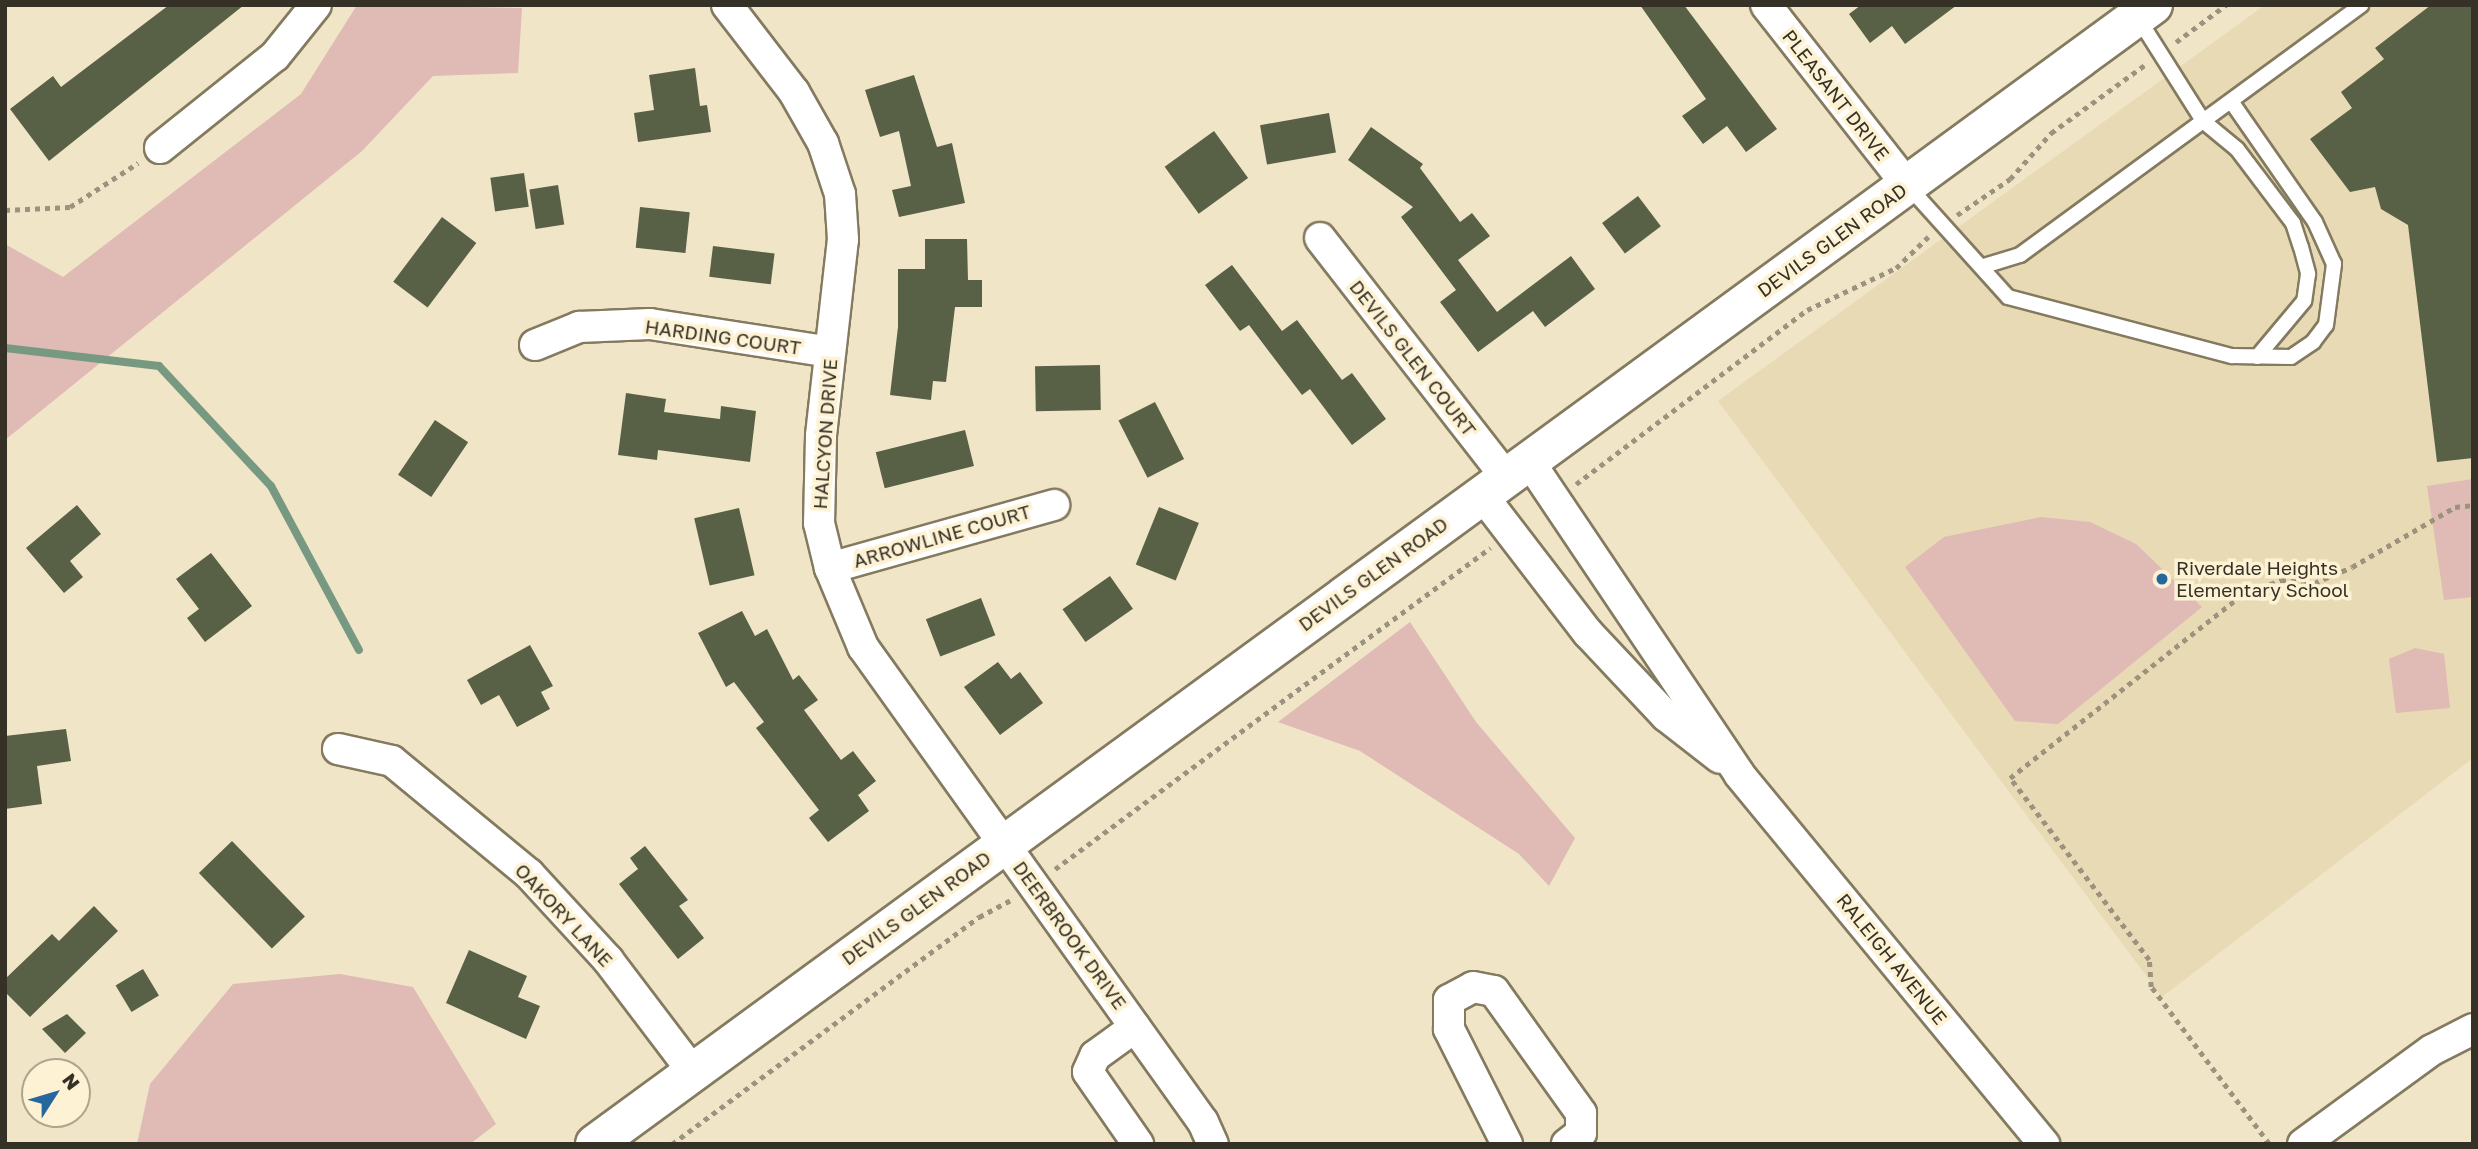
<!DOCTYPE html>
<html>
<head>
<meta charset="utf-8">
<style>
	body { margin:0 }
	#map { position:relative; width:2478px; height:1149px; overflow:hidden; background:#f0e5c7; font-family:"Golos Text",sans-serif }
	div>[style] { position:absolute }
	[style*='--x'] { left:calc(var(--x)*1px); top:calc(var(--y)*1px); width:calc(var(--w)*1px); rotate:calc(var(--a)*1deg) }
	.built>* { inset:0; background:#e7dab5 }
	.green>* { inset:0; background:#e0bab5 }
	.stream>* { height:8px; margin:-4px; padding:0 4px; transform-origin:4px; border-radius:4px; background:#789981 }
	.building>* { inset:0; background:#586046; transform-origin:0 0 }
	.path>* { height:4.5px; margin-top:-2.25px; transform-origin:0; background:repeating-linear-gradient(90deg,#9c937e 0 5px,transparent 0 10px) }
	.roads { filter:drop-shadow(2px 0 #847a5f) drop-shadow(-2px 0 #847a5f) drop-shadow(0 2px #847a5f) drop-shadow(0 -2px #847a5f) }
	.service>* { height:14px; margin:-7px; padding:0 7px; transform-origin:7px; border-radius:7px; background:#fff }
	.minor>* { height:30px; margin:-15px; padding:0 15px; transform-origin:15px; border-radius:15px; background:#fff }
	.secondary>* { height:38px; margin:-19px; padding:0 19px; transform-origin:19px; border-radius:19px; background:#fff }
	.dots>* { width:19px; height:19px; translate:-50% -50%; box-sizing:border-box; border:4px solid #fdf2d4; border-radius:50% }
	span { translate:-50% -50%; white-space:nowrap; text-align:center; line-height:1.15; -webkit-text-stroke:7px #fdf2d4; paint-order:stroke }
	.street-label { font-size:19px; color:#363126 }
	.poi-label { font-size:19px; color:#363126 }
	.left { translate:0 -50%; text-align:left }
	.frame { position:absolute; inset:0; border:7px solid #363126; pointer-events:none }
	.north { position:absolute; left:21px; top:1058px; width:70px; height:70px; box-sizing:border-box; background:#fdf2d4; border:2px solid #ada58e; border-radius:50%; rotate:53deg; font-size:19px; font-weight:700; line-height:28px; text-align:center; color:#363126 }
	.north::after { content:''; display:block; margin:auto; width:24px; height:32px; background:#26679d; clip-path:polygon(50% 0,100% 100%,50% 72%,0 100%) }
</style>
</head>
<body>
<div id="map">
	<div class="built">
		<i style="clip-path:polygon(2265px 5px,2473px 5px,2473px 758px,2162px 997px,1718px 401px)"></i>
	</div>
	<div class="green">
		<i style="clip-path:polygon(357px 5px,522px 8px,518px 73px,433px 76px,362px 151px,5px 440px,5px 244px,63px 277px,301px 94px)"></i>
		<i style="clip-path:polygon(2473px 479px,2473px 597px,2444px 600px,2427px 486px)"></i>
		<i style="clip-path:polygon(2041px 517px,2090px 522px,2136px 544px,2202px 607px,2058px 724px,2015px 721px,1905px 567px,1944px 537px)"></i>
		<i style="clip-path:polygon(1410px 622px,1476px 722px,1575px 838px,1549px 886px,1519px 854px,1360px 751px,1278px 722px)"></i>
		<i style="clip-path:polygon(2415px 648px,2444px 654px,2450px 708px,2396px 713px,2389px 659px)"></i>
		<i style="clip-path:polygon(340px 974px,413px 987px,496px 1124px,470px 1144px,137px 1144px,150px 1084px,233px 984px)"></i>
	</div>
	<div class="stream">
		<i style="--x:5;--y:348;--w:155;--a:6.7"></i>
		<i style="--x:159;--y:366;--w:164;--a:47"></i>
		<i style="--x:271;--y:486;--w:186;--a:61.8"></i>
	</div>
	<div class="building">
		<i style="clip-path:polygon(169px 5px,244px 5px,49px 161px,10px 109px,53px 76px,61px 87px)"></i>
		<i style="clip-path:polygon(1640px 5px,1684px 5px,1777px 129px,1746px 152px,1727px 126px,1703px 144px,1682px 116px,1706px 99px)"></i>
		<i style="clip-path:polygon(1861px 5px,1957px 5px,1905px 44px,1892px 26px,1870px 43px,1849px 14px)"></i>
		<i style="clip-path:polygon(2431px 5px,2473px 5px,2473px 458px,2437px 462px,2408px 225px,2381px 209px,2375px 187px,2350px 192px,2310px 139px,2352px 108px,2341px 92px,2384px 59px,2375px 48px)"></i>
		<i style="clip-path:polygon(695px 68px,700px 106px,707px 105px,711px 132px,638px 142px,634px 113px,654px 110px,649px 75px)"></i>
		<i style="clip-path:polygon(914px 75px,937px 147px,952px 143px,965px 203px,899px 217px,892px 190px,911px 186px,899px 131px,880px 137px,865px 90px)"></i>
		<i style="left:1329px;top:113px;width:40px;height:70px;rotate:80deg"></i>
		<i style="clip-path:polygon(1371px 127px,1423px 164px,1420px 168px,1460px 222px,1472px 213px,1490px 236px,1458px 260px,1497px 312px,1571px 256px,1595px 289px,1545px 327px,1533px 311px,1478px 352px,1440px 302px,1456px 290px,1401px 217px,1413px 207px,1348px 160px)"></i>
		<i style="left:1214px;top:131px;width:58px;height:61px;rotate:54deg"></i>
		<i style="left:524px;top:173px;width:34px;height:34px;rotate:82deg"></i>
		<i style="left:558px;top:185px;width:40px;height:29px;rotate:81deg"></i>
		<i style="left:1638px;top:196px;width:38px;height:45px;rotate:53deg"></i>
		<i style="left:640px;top:207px;width:50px;height:41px;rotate:6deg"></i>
		<i style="left:442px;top:217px;width:43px;height:81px;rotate:37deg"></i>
		<i style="clip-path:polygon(925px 239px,967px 239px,968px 280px,982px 280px,982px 307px,955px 307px,946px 382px,933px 381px,931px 400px,890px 395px,898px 327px,898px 269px,925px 269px)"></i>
		<i style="left:713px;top:246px;width:62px;height:31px;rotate:7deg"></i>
		<i style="clip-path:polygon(1232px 265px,1282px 331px,1297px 320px,1342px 380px,1352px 373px,1386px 419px,1352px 445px,1310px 389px,1302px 395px,1249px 325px,1240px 331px,1205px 285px)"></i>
		<i style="left:1100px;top:365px;width:45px;height:65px;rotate:89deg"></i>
		<i style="clip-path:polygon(626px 393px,666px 399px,664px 412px,720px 419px,721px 406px,756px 411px,750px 462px,658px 450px,657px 460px,618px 455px)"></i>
		<i style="left:1155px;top:402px;width:64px;height:41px;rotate:63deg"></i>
		<i style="left:435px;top:420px;width:40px;height:66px;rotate:34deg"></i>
		<i style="left:965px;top:430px;width:37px;height:92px;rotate:76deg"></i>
		<i style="clip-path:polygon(77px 505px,101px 534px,70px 561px,83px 577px,64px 593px,26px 548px)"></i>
		<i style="left:1159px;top:507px;width:43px;height:62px;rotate:22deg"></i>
		<i style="left:739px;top:508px;width:69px;height:46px;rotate:77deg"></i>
		<i style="clip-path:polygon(211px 553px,252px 606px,205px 642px,187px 618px,199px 609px,176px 579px)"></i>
		<i style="left:1110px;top:576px;width:40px;height:58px;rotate:55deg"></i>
		<i style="left:981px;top:598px;width:40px;height:59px;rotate:69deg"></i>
		<i style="clip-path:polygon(742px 611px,755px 636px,767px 629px,793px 680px,799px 675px,818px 700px,804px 710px,841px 760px,853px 751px,876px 781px,858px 795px,869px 811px,828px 842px,809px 818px,819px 810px,756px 728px,764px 722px,734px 682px,726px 687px,698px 633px)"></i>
		<i style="clip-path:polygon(530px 645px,553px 686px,541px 692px,550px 709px,517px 727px,499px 695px,481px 705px,467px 680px)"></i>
		<i style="clip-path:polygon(998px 662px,1011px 679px,1020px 672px,1043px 703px,1000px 735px,964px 687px)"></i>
		<i style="clip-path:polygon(66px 729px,71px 761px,37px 766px,42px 804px,5px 809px,5px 736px)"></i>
		<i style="left:232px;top:841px;width:105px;height:46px;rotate:46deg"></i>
		<i style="clip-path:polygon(645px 846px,688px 900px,679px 906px,704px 938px,678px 959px,619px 884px,638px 869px,630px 858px)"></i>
		<i style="clip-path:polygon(94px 906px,118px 931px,30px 1017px,5px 992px,5px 979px,52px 934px,59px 941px)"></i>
		<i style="clip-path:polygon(469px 950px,527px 976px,518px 997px,540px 1006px,526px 1039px,446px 1003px)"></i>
		<i style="left:143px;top:969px;width:31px;height:32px;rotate:59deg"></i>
		<i style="clip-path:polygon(67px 1014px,86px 1033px,65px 1053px,42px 1029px)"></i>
	</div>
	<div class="path">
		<i style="--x:2176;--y:42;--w:62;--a:-36.5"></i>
		<i style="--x:5;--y:210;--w:65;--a:-2.6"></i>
		<i style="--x:70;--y:207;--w:81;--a:-32.9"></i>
		<i style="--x:1957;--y:215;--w:64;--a:-34.2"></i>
		<i style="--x:2010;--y:179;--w:62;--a:-48.3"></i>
		<i style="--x:2051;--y:133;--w:117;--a:-36"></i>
		<i style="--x:1576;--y:484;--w:289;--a:-37"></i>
		<i style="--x:1807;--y:310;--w:98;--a:-25.3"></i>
		<i style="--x:1896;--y:268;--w:45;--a:-44.1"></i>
		<i style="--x:1055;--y:869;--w:541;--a:-36.42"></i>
		<i style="--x:672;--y:1144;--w:382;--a:-36.5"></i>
		<i style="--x:979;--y:917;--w:36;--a:-28"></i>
		<i style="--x:2269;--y:1144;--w:196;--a:-126.9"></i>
		<i style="--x:2151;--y:987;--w:27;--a:-94"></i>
		<i style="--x:2149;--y:960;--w:229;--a:-127.4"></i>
		<i style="--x:2010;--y:778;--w:295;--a:-38.3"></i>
		<i style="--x:2242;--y:595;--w:42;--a:-21"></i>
		<i style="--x:2281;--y:580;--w:33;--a:5"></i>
		<i style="--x:2314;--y:583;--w:41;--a:-22.8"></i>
		<i style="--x:2352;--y:567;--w:119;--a:-30.2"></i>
		<i style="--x:2455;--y:507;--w:18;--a:-6"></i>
	</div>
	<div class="roads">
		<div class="service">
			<i style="--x:2138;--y:18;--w:122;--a:57.7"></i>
			<i style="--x:2203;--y:121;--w:44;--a:39.5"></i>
			<i style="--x:2237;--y:149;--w:93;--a:52.9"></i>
			<i style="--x:2293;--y:223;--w:25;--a:72"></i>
			<i style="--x:2301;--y:247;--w:28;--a:75"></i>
			<i style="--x:2308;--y:274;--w:27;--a:98"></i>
			<i style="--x:2304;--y:301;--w:73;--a:130"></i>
			<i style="--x:1908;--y:186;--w:149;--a:48"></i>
			<i style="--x:2008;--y:297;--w:232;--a:14.8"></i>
			<i style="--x:2232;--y:356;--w:59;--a:1"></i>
			<i style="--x:2291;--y:357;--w:27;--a:-34"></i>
			<i style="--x:2313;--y:342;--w:21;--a:-53"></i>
			<i style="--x:2326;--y:325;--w:62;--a:-82.5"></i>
			<i style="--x:2334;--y:264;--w:46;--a:-114.3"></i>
			<i style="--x:2315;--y:222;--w:147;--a:-124.8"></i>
			<i style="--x:1984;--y:266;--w:38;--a:-17"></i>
			<i style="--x:2020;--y:255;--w:423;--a:-36.2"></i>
		</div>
		<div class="minor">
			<i style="--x:727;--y:5;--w:110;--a:52.4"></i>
			<i style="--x:794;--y:92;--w:59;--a:60.4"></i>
			<i style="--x:823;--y:143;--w:54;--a:71.6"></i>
			<i style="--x:840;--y:194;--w:45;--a:86.2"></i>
			<i style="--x:843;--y:239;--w:198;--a:96.4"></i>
			<i style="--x:821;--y:436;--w:87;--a:91.3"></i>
			<i style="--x:819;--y:523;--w:46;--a:76.3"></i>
			<i style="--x:830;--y:568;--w:86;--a:67.3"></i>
			<i style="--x:863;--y:647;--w:584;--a:54.41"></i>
			<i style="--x:1203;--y:1122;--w:24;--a:66"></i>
			<i style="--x:1766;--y:5;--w:229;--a:51.9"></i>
			<i style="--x:160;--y:148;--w:147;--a:-38.7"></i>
			<i style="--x:275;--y:56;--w:65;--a:-51.2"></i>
			<i style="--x:1320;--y:238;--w:303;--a:52.1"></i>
			<i style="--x:535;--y:345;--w:48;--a:-22.2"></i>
			<i style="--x:579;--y:327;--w:71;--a:-2.4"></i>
			<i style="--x:650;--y:324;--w:182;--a:8.8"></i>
			<i style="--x:1529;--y:461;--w:377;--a:56.1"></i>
			<i style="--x:1739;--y:774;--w:480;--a:50.5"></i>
			<i style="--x:1482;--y:495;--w:174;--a:52.5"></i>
			<i style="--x:1588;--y:633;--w:114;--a:46.8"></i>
			<i style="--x:1666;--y:716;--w:68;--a:37.9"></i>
			<i style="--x:830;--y:568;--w:233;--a:-15.7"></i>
			<i style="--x:338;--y:749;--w:55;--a:12.5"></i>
			<i style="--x:392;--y:761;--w:178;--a:39.5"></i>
			<i style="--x:529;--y:874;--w:117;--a:47.4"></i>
			<i style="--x:608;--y:960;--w:141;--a:52.8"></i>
			<i style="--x:1135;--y:1027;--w:49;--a:144.1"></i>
			<i style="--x:1095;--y:1056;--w:17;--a:114"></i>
			<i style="--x:1088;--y:1072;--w:88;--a:55.2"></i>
			<i style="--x:1507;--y:1144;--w:129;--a:-116.8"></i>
			<i style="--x:1449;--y:1029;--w:29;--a:-90"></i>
			<i style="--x:1449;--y:1000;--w:27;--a:-28"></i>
			<i style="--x:1473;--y:987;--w:21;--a:11"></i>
			<i style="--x:1494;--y:991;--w:150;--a:54.5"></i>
			<i style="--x:1581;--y:1113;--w:20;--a:90"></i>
			<i style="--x:1581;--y:1133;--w:18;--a:142"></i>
			<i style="--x:2303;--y:1144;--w:160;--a:-36.1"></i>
			<i style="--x:2432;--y:1050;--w:46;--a:-27.1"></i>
		</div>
		<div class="secondary">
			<i style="--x:595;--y:1144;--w:1930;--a:-36.17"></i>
		</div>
	</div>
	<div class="dots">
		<i style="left:2162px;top:579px;background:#26679d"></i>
	</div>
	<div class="street-label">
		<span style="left:1836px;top:95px;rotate:52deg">PLEASANT DRIVE</span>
		<span style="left:1832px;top:240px;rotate:-36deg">DEVILS GLEN ROAD</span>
		<span style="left:723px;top:337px;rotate:8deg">HARDING COURT</span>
		<span style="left:1413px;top:358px;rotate:52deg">DEVILS GLEN COURT</span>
		<span style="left:825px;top:434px;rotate:-86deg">HALCYON DRIVE</span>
		<span style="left:942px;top:536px;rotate:-16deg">ARROWLINE COURT</span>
		<span style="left:1373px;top:574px;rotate:-36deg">DEVILS GLEN ROAD</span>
		<span style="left:916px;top:908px;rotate:-36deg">DEVILS GLEN ROAD</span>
		<span style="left:564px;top:915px;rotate:47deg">OAKORY LANE</span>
		<span style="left:1070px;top:935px;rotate:54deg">DEERBROOK DRIVE</span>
		<span style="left:1892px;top:959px;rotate:51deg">RALEIGH AVENUE</span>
	</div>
	<div class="poi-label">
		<span class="left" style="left:2176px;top:579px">Riverdale Heights<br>Elementary School</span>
	</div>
	<div class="frame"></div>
	<div class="north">N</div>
</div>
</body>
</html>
